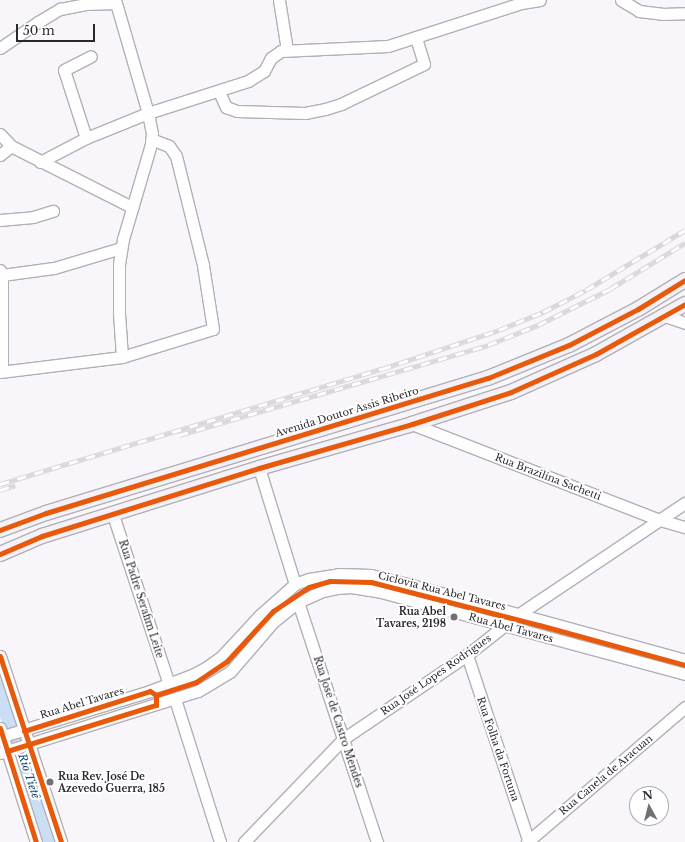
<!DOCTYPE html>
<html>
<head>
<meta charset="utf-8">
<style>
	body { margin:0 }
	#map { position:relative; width:685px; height:842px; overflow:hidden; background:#f8f5fb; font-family:"Libre Baskerville",serif }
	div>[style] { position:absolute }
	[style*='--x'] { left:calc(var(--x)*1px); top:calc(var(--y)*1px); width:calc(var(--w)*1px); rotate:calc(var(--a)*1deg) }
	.river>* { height:19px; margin:-9.5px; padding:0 9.5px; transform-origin:9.5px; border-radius:9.5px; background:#cadef6 }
	.roads { filter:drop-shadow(1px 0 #b3b0b5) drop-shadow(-1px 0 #b3b0b5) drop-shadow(0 1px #b3b0b5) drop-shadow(0 -1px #b3b0b5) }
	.minor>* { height:11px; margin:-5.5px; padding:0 5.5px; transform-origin:5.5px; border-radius:5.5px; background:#fefefe }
	.major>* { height:14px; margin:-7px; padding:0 7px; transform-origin:7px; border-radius:7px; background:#f3f2f8 }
	.rail>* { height:4.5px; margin-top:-2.25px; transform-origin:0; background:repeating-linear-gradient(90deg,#fff 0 9px,#d9d7da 0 18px); box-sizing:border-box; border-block:1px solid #d9d7da }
	.cycleway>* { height:5px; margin:-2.5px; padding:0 2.5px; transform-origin:2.5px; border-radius:2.5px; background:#e8590c }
	.dots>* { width:11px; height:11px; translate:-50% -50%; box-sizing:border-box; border:2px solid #fff; border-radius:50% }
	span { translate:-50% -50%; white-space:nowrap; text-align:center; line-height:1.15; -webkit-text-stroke:4px #fff; paint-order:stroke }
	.street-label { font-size:10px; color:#2a272d }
	.poi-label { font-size:10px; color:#2a272d; font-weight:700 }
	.right { translate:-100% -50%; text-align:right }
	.left { translate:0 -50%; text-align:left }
	.water-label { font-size:11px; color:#114474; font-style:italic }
	.north { position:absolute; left:629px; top:786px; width:40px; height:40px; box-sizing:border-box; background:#fff; border:1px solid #aaa9ab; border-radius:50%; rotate:353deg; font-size:11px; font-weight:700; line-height:16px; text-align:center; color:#2a272d }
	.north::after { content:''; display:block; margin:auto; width:14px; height:18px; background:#726f75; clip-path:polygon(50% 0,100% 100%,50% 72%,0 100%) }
	.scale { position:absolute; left:16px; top:24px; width:79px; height:18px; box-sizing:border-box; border:2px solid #2a272d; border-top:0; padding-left:5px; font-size:12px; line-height:14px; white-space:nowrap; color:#2a272d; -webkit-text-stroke:3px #fff; paint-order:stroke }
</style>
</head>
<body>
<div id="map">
	<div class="river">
		<i style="--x:0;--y:688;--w:162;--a:71.7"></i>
	</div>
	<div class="roads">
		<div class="minor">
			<i style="--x:279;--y:0;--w:51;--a:80.9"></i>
			<i style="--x:621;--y:0;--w:21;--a:31"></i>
			<i style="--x:639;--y:11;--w:23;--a:7"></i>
			<i style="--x:662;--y:14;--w:23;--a:-2"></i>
			<i style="--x:0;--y:48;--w:46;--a:-34.4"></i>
			<i style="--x:38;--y:22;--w:26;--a:-31"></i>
			<i style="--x:60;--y:9;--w:26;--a:-11"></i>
			<i style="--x:86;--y:4;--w:30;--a:-2"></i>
			<i style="--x:116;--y:3;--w:115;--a:73.8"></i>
			<i style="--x:148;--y:113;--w:21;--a:79"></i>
			<i style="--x:152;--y:134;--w:10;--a:96"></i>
			<i style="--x:151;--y:144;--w:99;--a:106.4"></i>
			<i style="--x:123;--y:239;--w:25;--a:99"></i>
			<i style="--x:119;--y:264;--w:49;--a:90"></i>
			<i style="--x:119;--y:313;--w:44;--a:86.1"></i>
			<i style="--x:219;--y:92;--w:17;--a:65"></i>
			<i style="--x:226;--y:107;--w:12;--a:20"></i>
			<i style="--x:237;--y:111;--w:68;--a:1.7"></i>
			<i style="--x:305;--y:113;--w:20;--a:-11"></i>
			<i style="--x:325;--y:109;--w:17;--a:-17"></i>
			<i style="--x:341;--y:104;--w:92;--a:-25.7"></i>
			<i style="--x:424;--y:64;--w:28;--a:-107"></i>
			<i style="--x:0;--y:134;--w:16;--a:47"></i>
			<i style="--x:11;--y:146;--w:136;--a:26.8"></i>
			<i style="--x:86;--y:138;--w:71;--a:-107.9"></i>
			<i style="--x:64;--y:70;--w:30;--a:-27"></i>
			<i style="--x:0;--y:155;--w:14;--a:-39"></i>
			<i style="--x:40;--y:162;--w:52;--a:-27.6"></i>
			<i style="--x:86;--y:138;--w:67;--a:-22"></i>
			<i style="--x:148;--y:113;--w:105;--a:-17.7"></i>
			<i style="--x:248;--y:81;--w:19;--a:-32"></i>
			<i style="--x:264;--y:71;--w:15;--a:-62"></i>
			<i style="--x:271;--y:58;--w:12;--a:-35"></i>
			<i style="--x:281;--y:51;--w:107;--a:-2.7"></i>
			<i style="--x:388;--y:46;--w:140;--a:-17.9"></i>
			<i style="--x:521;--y:3;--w:19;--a:-9"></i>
			<i style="--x:0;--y:220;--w:33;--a:-5"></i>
			<i style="--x:33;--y:217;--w:21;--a:-17"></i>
			<i style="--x:0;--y:270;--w:5;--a:68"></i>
			<i style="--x:2;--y:275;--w:96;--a:90"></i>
			<i style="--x:2;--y:275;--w:52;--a:-7.7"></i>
			<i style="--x:54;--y:268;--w:70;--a:-16.6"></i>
			<i style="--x:665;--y:316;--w:21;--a:19"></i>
			<i style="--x:0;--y:372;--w:123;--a:-7"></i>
			<i style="--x:122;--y:357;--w:95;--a:-17.1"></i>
			<i style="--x:213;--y:329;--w:65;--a:-98.9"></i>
			<i style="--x:203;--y:265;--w:112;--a:-103.9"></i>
			<i style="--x:176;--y:156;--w:12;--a:-125"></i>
			<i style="--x:169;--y:146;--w:19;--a:-159"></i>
			<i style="--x:412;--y:424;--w:266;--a:21.2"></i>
			<i style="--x:660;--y:520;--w:26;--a:16"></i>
			<i style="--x:259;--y:468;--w:121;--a:72.8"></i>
			<i style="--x:113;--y:515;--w:178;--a:71.7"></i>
			<i style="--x:298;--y:602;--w:253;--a:71.8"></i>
			<i style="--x:467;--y:655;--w:197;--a:71.7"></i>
			<i style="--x:0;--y:656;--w:196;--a:71.8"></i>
			<i style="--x:175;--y:699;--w:150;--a:72.5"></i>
			<i style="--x:0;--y:728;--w:120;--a:72.5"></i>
			<i style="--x:0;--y:737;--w:157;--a:-17"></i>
			<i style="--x:150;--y:691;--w:45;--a:-20.9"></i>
			<i style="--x:192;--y:675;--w:17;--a:-28"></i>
			<i style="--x:207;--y:667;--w:19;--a:-36"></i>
			<i style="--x:222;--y:656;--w:56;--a:-47.2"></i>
			<i style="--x:260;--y:615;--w:47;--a:-41.5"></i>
			<i style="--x:295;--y:584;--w:15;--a:-20"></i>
			<i style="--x:309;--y:579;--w:30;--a:-9"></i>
			<i style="--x:339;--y:574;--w:32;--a:2"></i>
			<i style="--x:371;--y:575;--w:38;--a:14"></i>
			<i style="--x:408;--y:584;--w:287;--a:15.3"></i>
			<i style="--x:0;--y:753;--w:207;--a:-17.4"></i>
			<i style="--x:198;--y:691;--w:37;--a:-31"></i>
			<i style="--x:230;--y:672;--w:66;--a:-49.3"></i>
			<i style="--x:273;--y:622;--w:32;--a:-39"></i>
			<i style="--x:298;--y:602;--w:27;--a:-24"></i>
			<i style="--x:323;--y:591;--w:14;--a:-12"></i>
			<i style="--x:337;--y:588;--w:14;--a:-4"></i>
			<i style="--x:351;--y:587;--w:30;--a:9"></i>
			<i style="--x:381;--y:592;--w:315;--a:15.1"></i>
			<i style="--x:244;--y:842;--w:143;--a:-46.1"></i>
			<i style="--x:343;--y:739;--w:150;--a:-34.1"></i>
			<i style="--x:467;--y:655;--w:66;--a:-38.3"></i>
			<i style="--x:519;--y:614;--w:200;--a:-33.8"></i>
			<i style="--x:527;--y:842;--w:208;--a:-40.5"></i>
		</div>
		<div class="major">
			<i style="--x:0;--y:530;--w:49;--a:-20.3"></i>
			<i style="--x:46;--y:513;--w:462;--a:-17"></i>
			<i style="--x:488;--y:378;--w:87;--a:-22.2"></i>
			<i style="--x:569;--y:345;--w:78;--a:-27.6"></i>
			<i style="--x:638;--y:309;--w:55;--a:-31.7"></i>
			<i style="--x:0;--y:554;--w:46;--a:-23.2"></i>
			<i style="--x:42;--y:536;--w:227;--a:-17.4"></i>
			<i style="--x:259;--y:468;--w:159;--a:-16"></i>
			<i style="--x:412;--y:424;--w:104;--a:-17.9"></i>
			<i style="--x:511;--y:392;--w:93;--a:-24.1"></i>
			<i style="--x:596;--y:354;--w:102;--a:-29.3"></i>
		</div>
	</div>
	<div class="rail">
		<i style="--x:179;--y:435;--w:322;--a:-16.2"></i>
		<i style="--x:488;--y:345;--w:54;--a:-21.8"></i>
		<i style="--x:538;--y:325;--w:80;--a:-26.6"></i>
		<i style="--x:610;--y:289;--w:88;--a:-31.5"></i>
		<i style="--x:0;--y:484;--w:399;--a:-16.8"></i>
		<i style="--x:382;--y:369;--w:123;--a:-18.4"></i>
		<i style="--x:499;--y:330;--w:48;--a:-22.2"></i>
		<i style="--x:543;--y:312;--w:48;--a:-27.1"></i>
		<i style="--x:586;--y:290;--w:116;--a:-31.2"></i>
		<i style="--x:0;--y:490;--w:16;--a:-18"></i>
	</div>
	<div class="cycleway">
		<i style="--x:0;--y:530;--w:49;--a:-20.3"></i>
		<i style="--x:46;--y:513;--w:462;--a:-17"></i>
		<i style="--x:488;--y:378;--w:87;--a:-22.2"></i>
		<i style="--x:569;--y:345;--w:78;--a:-27.6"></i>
		<i style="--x:638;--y:309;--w:55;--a:-31.7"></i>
		<i style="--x:0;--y:554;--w:46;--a:-23.2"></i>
		<i style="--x:42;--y:536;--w:227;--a:-17.4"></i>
		<i style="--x:259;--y:468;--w:159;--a:-16"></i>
		<i style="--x:412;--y:424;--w:104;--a:-17.9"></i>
		<i style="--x:511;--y:392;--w:93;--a:-24.1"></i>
		<i style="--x:596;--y:354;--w:102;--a:-29.3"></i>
		<i style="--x:0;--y:656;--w:196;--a:71.8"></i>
		<i style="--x:0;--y:728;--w:120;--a:72.5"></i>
		<i style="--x:24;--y:731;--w:132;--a:-17.6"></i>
		<i style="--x:150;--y:691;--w:7;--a:34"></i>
		<i style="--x:156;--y:695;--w:42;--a:-18"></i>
		<i style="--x:196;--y:682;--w:37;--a:-34"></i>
		<i style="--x:227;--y:661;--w:68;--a:-47.4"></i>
		<i style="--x:273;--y:611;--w:43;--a:-33.7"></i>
		<i style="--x:309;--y:587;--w:22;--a:-16"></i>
		<i style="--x:330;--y:581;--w:41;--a:1.4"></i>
		<i style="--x:371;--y:582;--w:173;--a:14.4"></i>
		<i style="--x:539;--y:625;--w:151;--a:15.3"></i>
		<i style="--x:7;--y:751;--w:156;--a:-17.2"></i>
		<i style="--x:156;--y:705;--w:10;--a:-90"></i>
	</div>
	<div class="dots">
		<i style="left:454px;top:617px;background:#726f75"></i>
		<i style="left:50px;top:782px;background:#726f75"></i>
	</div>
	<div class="street-label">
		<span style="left:347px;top:412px;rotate:-17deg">Avenida Doutor Assis Ribeiro</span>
		<span style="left:548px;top:477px;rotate:21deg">Rua Brazilina Sachetti</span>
		<span style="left:442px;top:591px;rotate:14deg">Ciclovia Rua Abel Tavares</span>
		<span style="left:141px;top:599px;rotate:72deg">Rua Padre Serafim Leite</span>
		<span style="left:511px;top:628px;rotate:15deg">Rua Abel Tavares</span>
		<span style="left:436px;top:675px;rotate:-35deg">Rua José Lopes Rodrigues</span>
		<span style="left:82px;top:703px;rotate:-17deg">Rua Abel Tavares</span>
		<span style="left:338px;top:722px;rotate:72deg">Rua José de Castro Mendes</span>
		<span style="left:498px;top:749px;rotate:71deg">Rua Folha da Fortuna</span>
		<span style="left:606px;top:775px;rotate:-40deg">Rua Canela de Aracuan</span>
	</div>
	<div class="poi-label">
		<span class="right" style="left:446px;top:617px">Rua Abel<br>Tavares, 2198</span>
		<span class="left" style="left:58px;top:782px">Rua Rev. José De<br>Azevedo Guerra, 185</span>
	</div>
	<div class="water-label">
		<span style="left:29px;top:776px;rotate:72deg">Rio Tietê</span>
	</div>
	<div class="north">N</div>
	<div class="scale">50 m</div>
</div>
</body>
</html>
